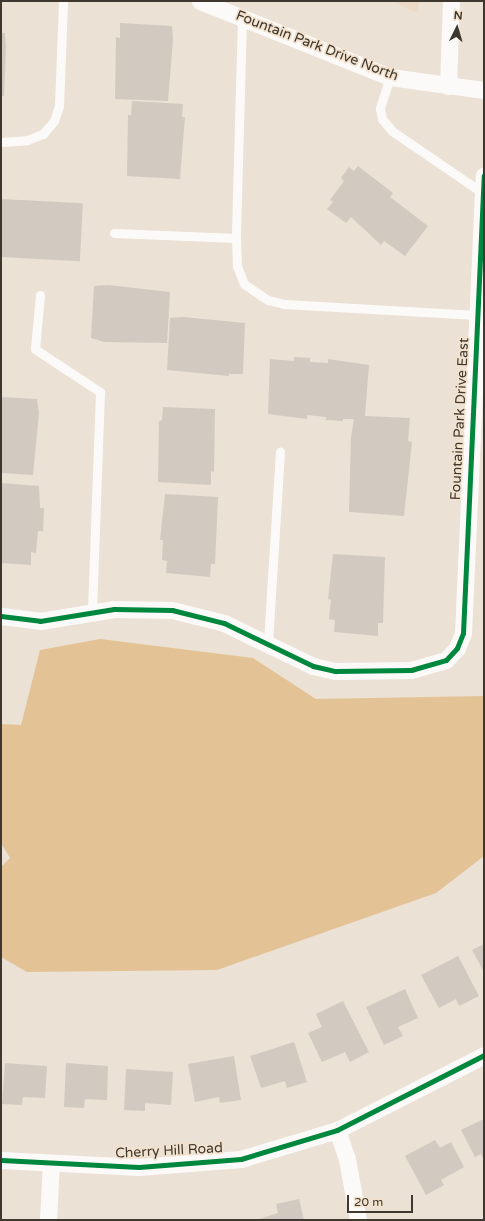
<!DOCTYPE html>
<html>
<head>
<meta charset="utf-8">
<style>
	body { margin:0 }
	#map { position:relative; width:485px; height:1221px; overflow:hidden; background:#ebe1d5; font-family:"Varela Round",sans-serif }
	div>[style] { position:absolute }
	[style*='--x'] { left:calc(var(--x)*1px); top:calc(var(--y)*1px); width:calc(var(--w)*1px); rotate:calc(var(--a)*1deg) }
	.built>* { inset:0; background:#eadac6 }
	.forest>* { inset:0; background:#e3c295 }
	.building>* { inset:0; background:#d2cac1; transform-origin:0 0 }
	.lane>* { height:9px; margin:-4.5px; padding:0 4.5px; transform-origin:4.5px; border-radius:4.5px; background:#fcfaf9 }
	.street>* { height:17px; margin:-8.5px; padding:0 8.5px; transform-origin:8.5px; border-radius:8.5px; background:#fcfaf9 }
	.cycleway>* { height:5px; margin:-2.5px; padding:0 2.5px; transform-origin:2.5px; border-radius:2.5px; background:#00873e }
	span { translate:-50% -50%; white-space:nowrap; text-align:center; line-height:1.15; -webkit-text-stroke:3.5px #f3e2cd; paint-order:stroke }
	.street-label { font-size:14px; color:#3e3830 }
	.frame { position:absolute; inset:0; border:2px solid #3e3830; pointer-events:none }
	.north { position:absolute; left:437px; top:8px; width:40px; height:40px; -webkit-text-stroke:3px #f3e2cd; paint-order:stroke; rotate:5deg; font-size:11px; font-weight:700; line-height:16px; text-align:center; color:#3e3830 }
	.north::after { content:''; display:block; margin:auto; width:14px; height:18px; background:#3e3830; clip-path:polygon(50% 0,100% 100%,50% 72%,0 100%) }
	.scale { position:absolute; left:347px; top:1195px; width:66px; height:18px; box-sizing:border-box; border:2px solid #3e3830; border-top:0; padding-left:5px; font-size:12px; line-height:14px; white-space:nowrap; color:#3e3830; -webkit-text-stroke:3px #f3e2cd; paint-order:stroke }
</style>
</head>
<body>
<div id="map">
	<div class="built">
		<i style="clip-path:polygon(391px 1px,419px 1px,418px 13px)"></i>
	</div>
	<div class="forest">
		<i style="clip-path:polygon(100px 639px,253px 658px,316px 699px,484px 696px,484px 856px,436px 893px,217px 970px,27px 972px,1px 957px,1px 867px,10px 858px,1px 843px,1px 724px,21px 725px,40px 650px)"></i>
	</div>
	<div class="building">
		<i style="clip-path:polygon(120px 23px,172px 26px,173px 40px,168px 101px,115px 99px,116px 37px,120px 38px)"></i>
		<i style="clip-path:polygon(1px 33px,5px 33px,6px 47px,4px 96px,1px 96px)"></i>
		<i style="clip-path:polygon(132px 101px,183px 104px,182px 117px,185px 117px,180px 179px,127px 176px,128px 115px,131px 115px)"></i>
		<i style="clip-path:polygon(358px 166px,393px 193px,390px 197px,428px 226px,405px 256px,384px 241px,381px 245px,351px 217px,346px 223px,327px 209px,333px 202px,330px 200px,344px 181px,341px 178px,349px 167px,354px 171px)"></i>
		<i style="left:1px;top:199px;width:82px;height:58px;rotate:3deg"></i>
		<i style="clip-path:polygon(108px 285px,170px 292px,167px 343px,104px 342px,91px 338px,94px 286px)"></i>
		<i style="clip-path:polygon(183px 317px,245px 323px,243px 374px,229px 374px,229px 376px,167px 370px,170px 318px)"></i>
		<i style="clip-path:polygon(294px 357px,310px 358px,310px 362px,328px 363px,328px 359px,369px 365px,365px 416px,410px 418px,408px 441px,412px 442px,404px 516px,349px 512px,351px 437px,354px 419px,343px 419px,343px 421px,326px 420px,326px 417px,307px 415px,307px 419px,268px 414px,270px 359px,294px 361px)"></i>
		<i style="clip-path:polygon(1px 397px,37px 399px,39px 413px,33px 475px,1px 473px)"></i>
		<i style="clip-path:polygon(163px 407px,215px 409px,214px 472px,211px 471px,211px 485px,158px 482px,159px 421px,162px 420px)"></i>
		<i style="clip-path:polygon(1px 483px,39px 486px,40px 508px,44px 508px,43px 531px,38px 531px,36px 553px,31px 552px,31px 565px,1px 563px)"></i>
		<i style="clip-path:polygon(165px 494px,218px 497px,215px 564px,211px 564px,210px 577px,166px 573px,167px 561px,162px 560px,163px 540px,160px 540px)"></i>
		<i style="clip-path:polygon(333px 554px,385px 557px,383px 623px,378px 623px,378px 636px,334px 632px,335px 620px,329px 619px,331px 600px,328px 599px)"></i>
		<i style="clip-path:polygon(484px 944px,484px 972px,472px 950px)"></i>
		<i style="clip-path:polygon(458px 956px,479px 996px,459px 1006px,456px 999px,439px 1008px,421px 975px)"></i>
		<i style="clip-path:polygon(405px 989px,418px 1018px,398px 1027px,403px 1036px,384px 1045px,366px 1007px)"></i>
		<i style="clip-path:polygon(343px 1001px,369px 1052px,350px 1062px,345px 1052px,322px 1062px,308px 1033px,322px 1027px,316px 1014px)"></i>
		<i style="clip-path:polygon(294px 1042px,307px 1082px,287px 1088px,285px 1081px,261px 1088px,250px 1056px)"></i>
		<i style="clip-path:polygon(234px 1056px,241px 1100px,220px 1103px,219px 1097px,195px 1102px,188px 1064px)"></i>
		<i style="clip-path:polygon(5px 1063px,47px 1066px,45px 1098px,23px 1097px,22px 1105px,2px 1104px)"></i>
		<i style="clip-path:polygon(66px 1063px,108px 1066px,107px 1100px,85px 1099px,84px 1108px,64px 1107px)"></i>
		<i style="clip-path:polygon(126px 1069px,173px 1072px,171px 1105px,145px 1103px,145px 1111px,124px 1110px)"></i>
		<i style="clip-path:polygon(484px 1119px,484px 1161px,481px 1154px,475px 1157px,461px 1130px)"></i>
		<i style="clip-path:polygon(435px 1140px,440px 1148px,451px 1142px,464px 1167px,441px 1180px,444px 1185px,426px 1195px,405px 1156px)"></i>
		<i style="clip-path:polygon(299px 1199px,304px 1220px,256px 1220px,278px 1213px,276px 1204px)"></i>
	</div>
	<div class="lane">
		<i style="--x:242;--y:18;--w:220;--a:91.6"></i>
		<i style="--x:236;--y:238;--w:28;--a:88"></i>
		<i style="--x:237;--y:266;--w:19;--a:69"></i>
		<i style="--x:244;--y:284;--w:29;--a:34"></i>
		<i style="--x:268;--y:300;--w:16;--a:14"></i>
		<i style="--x:284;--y:304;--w:193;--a:3.3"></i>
		<i style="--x:390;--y:77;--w:33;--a:108"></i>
		<i style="--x:380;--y:108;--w:11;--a:80"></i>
		<i style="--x:382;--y:119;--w:16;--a:50"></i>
		<i style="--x:392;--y:131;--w:110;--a:34.3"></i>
		<i style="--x:1;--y:142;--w:26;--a:-4"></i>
		<i style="--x:27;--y:140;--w:17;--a:-21"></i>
		<i style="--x:43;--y:134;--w:17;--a:-50"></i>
		<i style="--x:54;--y:121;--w:16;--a:-72"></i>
		<i style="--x:59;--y:106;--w:105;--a:-87.8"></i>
		<i style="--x:114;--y:233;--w:122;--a:2.3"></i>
		<i style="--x:40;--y:295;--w:54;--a:95.3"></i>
		<i style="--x:35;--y:349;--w:78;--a:33.5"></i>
		<i style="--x:100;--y:392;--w:221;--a:92.1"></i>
		<i style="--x:268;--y:642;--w:191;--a:-86.4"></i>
	</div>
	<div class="street">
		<i style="--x:200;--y:1;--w:205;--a:21.8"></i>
		<i style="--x:390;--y:77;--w:95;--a:7.9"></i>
		<i style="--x:448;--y:86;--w:85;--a:-88"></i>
		<i style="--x:1;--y:616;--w:39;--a:7"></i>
		<i style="--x:40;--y:621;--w:75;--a:-9.2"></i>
		<i style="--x:114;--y:609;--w:58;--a:1"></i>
		<i style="--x:172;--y:610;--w:54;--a:14"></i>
		<i style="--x:224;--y:623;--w:99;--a:25.8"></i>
		<i style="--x:313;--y:666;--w:23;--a:13"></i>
		<i style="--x:335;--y:671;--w:76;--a:-0.8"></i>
		<i style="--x:411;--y:670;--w:36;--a:-16"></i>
		<i style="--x:446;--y:660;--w:16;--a:-47"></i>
		<i style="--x:457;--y:648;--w:16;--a:-68"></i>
		<i style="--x:463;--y:633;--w:458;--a:-87.4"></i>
		<i style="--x:337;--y:1130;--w:31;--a:71"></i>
		<i style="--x:347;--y:1159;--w:62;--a:79.8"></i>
		<i style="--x:1;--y:1160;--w:138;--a:2.9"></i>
		<i style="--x:139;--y:1167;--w:102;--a:-4.5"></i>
		<i style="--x:241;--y:1159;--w:100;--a:-16.8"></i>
		<i style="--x:337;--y:1130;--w:165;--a:-27"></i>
		<i style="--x:48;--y:1220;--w:57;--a:-87"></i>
	</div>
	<div class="cycleway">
		<i style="--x:1;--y:616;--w:39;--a:7"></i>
		<i style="--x:40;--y:621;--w:75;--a:-9.2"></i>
		<i style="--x:114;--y:609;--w:58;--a:1"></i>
		<i style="--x:172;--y:610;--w:54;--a:14"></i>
		<i style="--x:224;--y:623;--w:99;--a:25.8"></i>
		<i style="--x:313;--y:666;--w:23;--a:13"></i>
		<i style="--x:335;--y:671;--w:76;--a:-0.8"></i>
		<i style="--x:411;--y:670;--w:36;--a:-16"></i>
		<i style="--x:446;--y:660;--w:16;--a:-47"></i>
		<i style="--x:457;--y:648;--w:16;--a:-68"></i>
		<i style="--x:463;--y:633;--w:458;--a:-87.4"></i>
		<i style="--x:1;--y:1160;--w:138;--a:2.9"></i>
		<i style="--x:139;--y:1167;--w:102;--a:-4.5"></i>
		<i style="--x:241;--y:1159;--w:100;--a:-16.8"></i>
		<i style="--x:337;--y:1130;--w:165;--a:-27"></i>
	</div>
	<div class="street-label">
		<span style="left:317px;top:46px;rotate:21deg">Fountain Park Drive North</span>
		<span style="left:460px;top:419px;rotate:-87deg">Fountain Park Drive East</span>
		<span style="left:169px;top:1151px;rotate:-3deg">Cherry Hill Road</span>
	</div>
	<div class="frame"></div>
	<div class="north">N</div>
	<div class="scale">20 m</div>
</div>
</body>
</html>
